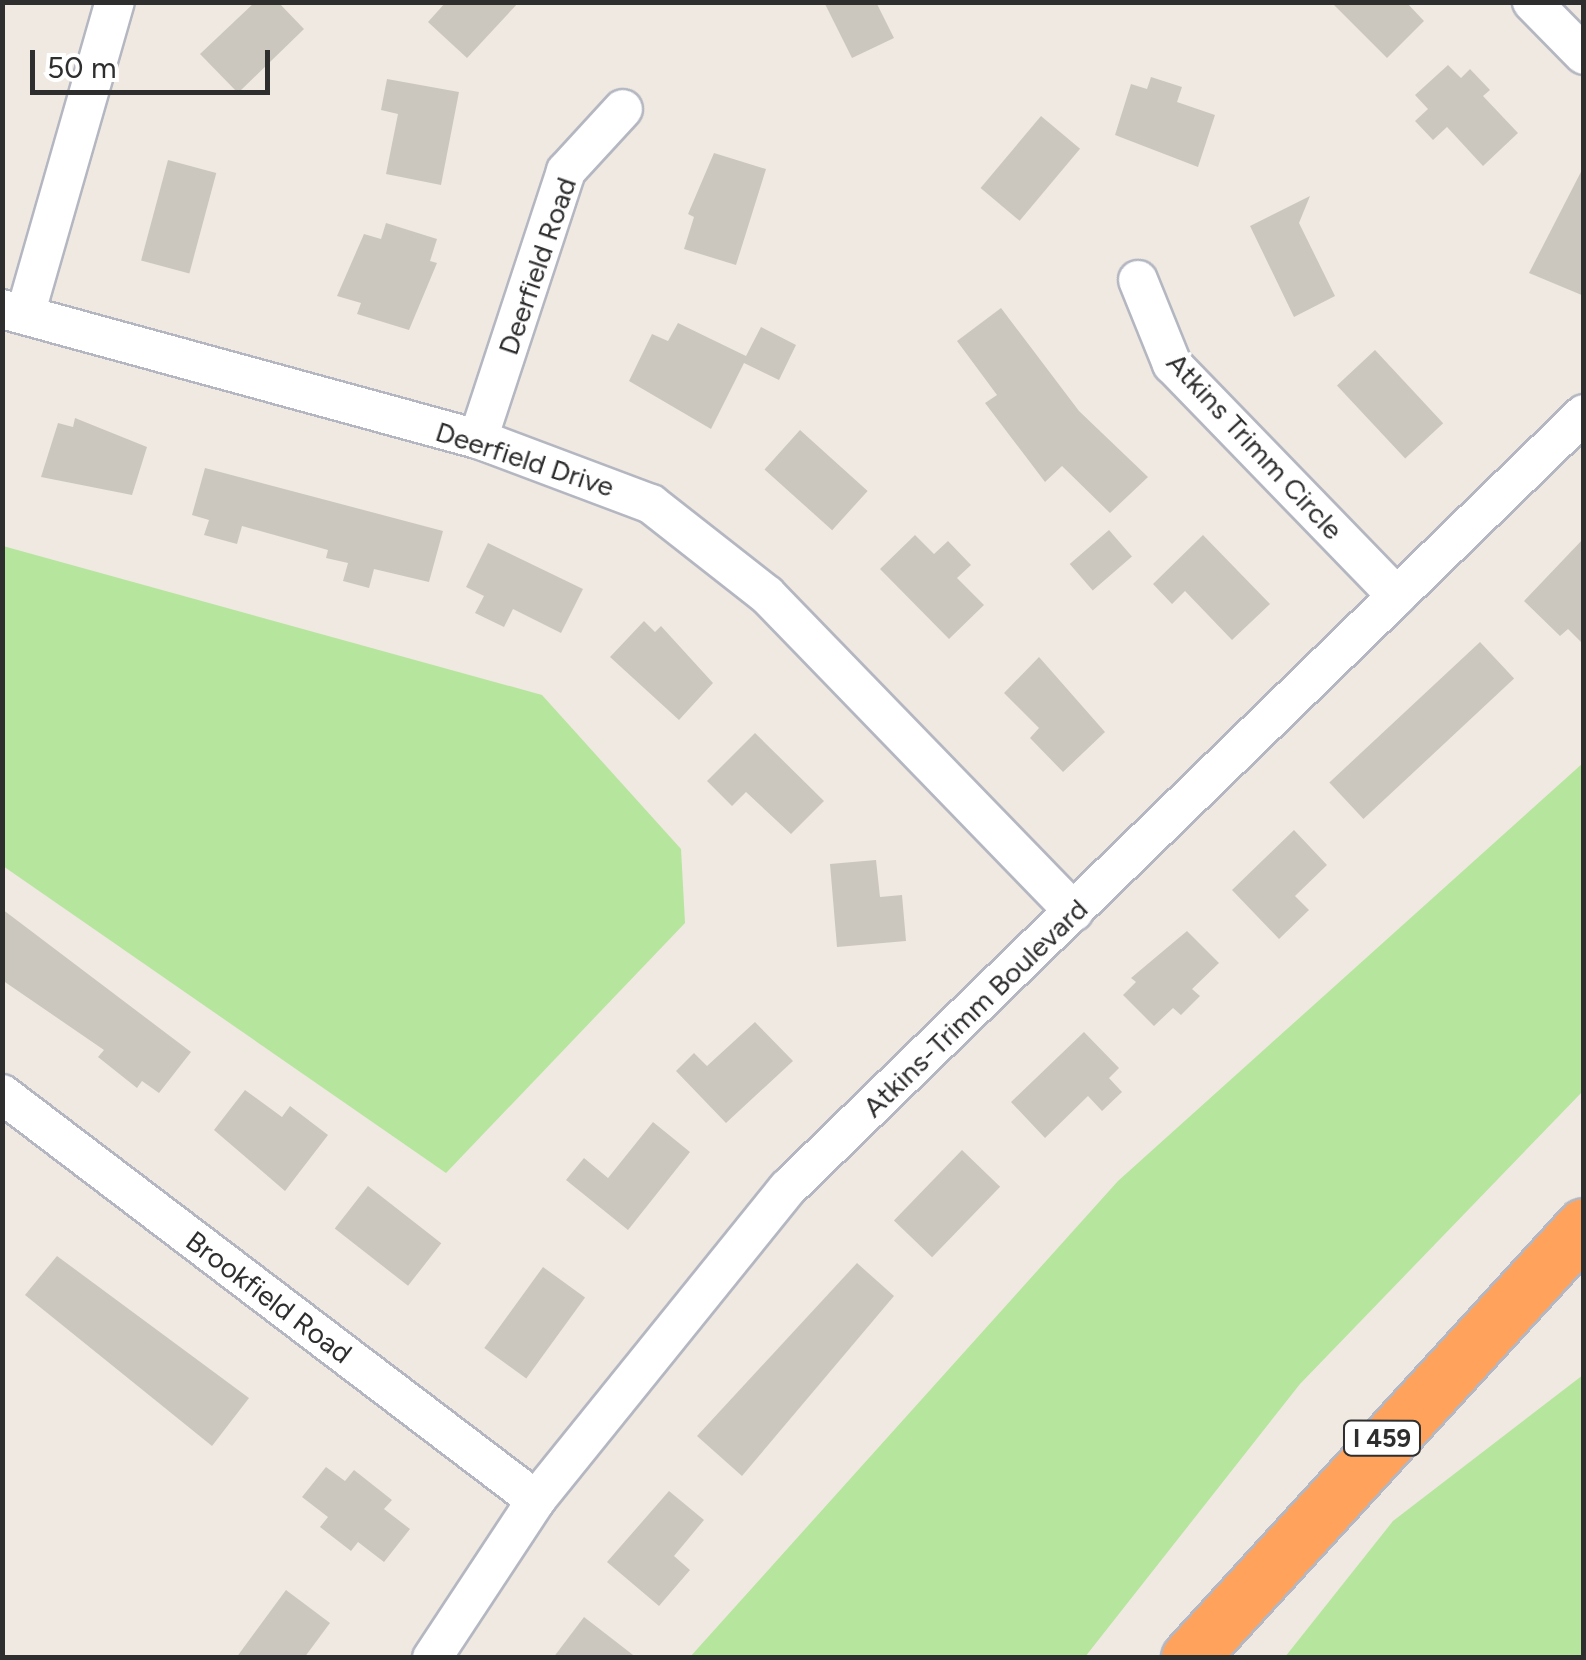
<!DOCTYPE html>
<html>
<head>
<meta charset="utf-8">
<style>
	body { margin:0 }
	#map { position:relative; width:1586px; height:1660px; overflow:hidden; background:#efe9e1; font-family:Figtree,sans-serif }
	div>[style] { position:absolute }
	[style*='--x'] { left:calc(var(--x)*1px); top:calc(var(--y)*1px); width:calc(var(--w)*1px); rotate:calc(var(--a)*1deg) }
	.green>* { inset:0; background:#b6e59e }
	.building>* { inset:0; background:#cbc7bf; transform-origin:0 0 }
	.roads { filter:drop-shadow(2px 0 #b4b7c1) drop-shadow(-2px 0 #b4b7c1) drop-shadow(0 2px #b4b7c1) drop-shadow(0 -2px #b4b7c1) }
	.minor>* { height:38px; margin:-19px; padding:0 19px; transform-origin:19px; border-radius:19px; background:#fff }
	.highway>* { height:55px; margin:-27.5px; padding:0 27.5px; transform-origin:27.5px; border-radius:27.5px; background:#ffa35c }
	span { translate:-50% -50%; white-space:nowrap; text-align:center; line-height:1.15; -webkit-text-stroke:10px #fff; paint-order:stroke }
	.shield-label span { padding:2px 8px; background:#fff; border:2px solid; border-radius:8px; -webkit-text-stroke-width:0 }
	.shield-label { font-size:25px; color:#2e2e2e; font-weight:700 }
	.street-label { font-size:28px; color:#2e2e2e }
	.frame { position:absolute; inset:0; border:5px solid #2e2e2e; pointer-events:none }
	.scale { position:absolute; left:30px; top:50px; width:240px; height:45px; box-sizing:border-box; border:5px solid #2e2e2e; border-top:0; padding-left:12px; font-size:30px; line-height:35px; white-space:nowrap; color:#2e2e2e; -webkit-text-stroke:8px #fff; paint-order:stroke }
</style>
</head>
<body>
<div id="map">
	<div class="green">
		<i style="clip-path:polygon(3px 546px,542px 695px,681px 849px,685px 923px,446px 1173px,3px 866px)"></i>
		<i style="clip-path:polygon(1583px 763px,1583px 1091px,1300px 1384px,1085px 1657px,690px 1657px,1118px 1181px)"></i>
		<i style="clip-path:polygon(1583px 1375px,1583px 1657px,1285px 1657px,1393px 1521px)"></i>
	</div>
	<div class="building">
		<i style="clip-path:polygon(255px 2px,278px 2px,304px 29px,238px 93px,200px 54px)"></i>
		<i style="clip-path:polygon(446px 2px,519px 2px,467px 58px,428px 22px)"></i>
		<i style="clip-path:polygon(824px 2px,876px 2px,894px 38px,852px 58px)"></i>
		<i style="clip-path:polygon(1331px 2px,1406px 2px,1424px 21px,1387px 58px)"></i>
		<i style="clip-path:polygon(1448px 65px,1461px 78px,1470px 69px,1490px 90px,1483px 96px,1518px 133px,1483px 166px,1447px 127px,1433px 140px,1415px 121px,1428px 109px,1415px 95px)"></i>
		<i style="clip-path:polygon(1151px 77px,1182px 87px,1177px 102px,1215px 115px,1198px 167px,1115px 135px,1131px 84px,1147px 89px)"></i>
		<i style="clip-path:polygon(387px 79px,459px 92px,441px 185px,386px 174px,398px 114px,381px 110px)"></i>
		<i style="left:1041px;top:116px;width:51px;height:94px;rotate:40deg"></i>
		<i style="clip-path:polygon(714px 153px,766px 169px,736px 265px,684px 249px,694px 217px,688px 214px)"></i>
		<i style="left:168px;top:160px;width:50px;height:104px;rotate:15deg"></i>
		<i style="clip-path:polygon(1584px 166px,1584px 296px,1529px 273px)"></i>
		<i style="clip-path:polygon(1310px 196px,1299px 223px,1335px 296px,1294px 317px,1250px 226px)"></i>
		<i style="clip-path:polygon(386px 223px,437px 239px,430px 261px,437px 263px,409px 330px,357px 314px,361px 303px,337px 296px,364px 234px,381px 239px)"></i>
		<i style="clip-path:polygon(1001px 308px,1079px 411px,1148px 477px,1110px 513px,1062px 466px,1045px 482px,985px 403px,997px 395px,957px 341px)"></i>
		<i style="clip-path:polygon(678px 323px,746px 356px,761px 327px,796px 345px,779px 380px,744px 363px,711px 429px,629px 381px,652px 334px,668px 341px)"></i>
		<i style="left:1375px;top:350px;width:100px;height:52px;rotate:47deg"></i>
		<i style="clip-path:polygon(75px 418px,147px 447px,132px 495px,41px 477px,58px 423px,73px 427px)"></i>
		<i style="left:800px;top:430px;width:91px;height:53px;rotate:42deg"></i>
		<i style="clip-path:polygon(205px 468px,443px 531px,429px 582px,374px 569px,369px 588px,343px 581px,348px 563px,326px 558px,328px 550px,242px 526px,237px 544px,204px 535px,209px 520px,192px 515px)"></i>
		<i style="left:1109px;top:530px;width:35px;height:52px;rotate:49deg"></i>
		<i style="clip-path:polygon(915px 535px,934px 554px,948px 541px,971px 565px,957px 578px,984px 605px,949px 639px,880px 569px)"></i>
		<i style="clip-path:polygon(1203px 535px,1270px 604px,1232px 640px,1185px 591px,1172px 604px,1153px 584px)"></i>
		<i style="clip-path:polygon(1584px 538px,1584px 645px,1568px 629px,1560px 636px,1524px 601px)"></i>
		<i style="clip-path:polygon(488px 543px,583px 589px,561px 633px,513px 609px,504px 627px,475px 613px,484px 596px,466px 587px)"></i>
		<i style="clip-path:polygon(644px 621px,655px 632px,661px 626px,713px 683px,679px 720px,610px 657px)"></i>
		<i style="left:1480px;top:642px;width:50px;height:206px;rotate:47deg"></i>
		<i style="clip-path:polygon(1039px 657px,1105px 732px,1063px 772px,1030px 738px,1039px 728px,1004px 693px)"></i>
		<i style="clip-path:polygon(755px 733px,824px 801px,791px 834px,746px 792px,732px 806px,707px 781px)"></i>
		<i style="clip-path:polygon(1294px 830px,1327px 865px,1295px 896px,1309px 910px,1279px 939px,1232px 890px)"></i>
		<i style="clip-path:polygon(876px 860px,880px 897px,902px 895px,906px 941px,837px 947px,830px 864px)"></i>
		<i style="clip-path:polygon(2px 909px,191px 1052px,159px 1093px,142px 1081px,137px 1088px,98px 1057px,104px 1050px,2px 980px)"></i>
		<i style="clip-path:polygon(1187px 931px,1219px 963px,1192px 989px,1200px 996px,1181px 1015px,1173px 1008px,1154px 1026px,1123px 995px,1136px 982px,1131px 978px)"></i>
		<i style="clip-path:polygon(755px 1022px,793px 1061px,726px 1123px,676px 1071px,694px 1053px,707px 1066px)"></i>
		<i style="clip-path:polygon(1084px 1032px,1119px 1068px,1109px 1078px,1122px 1092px,1102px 1111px,1088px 1096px,1045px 1138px,1011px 1102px)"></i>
		<i style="clip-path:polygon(245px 1090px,282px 1117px,290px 1106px,328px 1135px,285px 1191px,214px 1130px)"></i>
		<i style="clip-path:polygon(653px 1122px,690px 1152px,628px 1230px,566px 1180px,584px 1158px,608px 1178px)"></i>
		<i style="left:962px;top:1150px;width:53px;height:98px;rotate:44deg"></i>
		<i style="left:368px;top:1186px;width:93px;height:54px;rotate:38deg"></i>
		<i style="clip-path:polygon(57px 1256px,249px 1398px,212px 1446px,25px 1295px)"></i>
		<i style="clip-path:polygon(857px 1263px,894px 1296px,742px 1476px,697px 1436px)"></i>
		<i style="left:543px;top:1267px;width:52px;height:100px;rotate:36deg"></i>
		<i style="clip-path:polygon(326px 1467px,345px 1481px,354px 1470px,392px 1500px,384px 1509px,410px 1529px,384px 1562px,358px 1542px,351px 1551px,320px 1527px,328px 1517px,302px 1497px)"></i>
		<i style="clip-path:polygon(669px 1491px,704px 1520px,674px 1556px,690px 1570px,659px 1606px,607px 1562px)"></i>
		<i style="clip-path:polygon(286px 1590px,330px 1623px,304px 1658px,236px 1658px)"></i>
		<i style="clip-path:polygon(584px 1617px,637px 1658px,553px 1658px)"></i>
	</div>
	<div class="roads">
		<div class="minor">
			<i style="--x:1532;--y:2;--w:74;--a:45.5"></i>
			<i style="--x:1138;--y:280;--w:91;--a:68"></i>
			<i style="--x:1172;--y:364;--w:323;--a:45.9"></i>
			<i style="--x:2;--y:309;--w:493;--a:15.3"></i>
			<i style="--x:478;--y:439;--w:185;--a:20.6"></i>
			<i style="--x:651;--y:504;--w:147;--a:38.1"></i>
			<i style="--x:767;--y:595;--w:441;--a:45.9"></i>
			<i style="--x:25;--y:315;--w:326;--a:-74"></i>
			<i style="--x:478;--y:439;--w:282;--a:-71.8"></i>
			<i style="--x:566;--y:171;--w:84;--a:-47.4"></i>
			<i style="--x:2;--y:1094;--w:671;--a:37.25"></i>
			<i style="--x:432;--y:1658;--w:189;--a:-56.6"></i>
			<i style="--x:536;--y:1500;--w:401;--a:-51.1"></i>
			<i style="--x:788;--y:1188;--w:1110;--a:-44.2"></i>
		</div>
		<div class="highway">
			<i style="--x:1189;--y:1658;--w:585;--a:-47.56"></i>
		</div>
	</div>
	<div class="shield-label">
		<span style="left:1382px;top:1438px">I 459</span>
	</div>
	<div class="street-label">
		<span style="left:537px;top:266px;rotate:-71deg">Deerfield Road</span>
		<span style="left:1255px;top:446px;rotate:47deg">Atkins Trimm Circle</span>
		<span style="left:525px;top:459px;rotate:18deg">Deerfield Drive</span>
		<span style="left:975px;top:1008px;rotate:-44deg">Atkins-Trimm Boulevard</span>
		<span style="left:269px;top:1297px;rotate:37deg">Brookfield Road</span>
	</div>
	<div class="frame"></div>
	<div class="scale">50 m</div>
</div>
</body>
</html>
